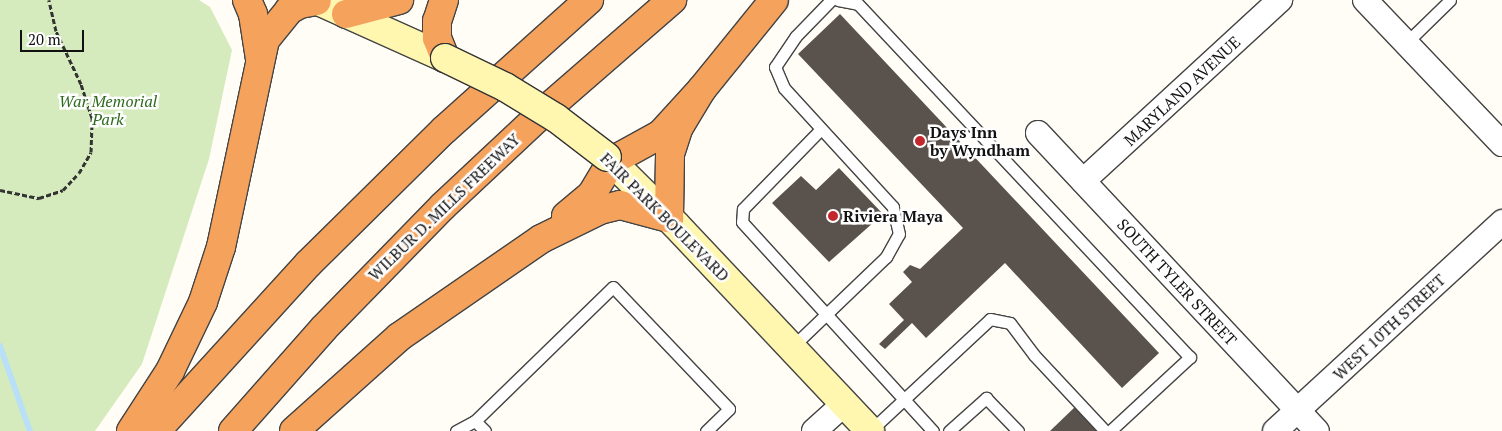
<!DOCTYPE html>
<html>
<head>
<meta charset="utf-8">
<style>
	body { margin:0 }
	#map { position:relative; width:1502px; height:431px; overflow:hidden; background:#fffdf5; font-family:"PT Serif",serif }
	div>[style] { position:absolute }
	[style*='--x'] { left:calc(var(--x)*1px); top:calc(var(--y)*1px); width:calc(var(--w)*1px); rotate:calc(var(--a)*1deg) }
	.green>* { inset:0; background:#d5ebbd }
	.stream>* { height:6px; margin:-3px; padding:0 3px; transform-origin:3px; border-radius:3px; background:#b9e0f7 }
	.building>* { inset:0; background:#5a524d }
	.path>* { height:3px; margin-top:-1.5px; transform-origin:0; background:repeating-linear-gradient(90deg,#333 0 5px,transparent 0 7.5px) }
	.roads { filter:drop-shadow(1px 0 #444) drop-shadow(-1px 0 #444) drop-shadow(0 1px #444) drop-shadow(0 -1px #444) }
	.lane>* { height:11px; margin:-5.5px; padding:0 5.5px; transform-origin:5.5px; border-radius:5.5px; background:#fff }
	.street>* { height:24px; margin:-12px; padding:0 12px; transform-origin:12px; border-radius:12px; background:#fff }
	.secondary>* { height:28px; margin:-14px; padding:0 14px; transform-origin:14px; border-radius:14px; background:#fff6b0 }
	.highway>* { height:28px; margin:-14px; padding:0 14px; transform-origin:14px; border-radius:14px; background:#f5a25d }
	.bridges { filter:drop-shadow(1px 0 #333) drop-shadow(-1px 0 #333) drop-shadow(0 1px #333) drop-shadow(0 -1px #333) }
	.secondary-bridge>* { height:28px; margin:-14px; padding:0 14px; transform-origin:14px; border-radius:14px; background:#fff6b0 }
	.dots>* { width:14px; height:14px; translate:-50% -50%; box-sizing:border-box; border:2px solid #fff; border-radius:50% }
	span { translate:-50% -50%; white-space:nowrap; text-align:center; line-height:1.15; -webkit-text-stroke:5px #fff; paint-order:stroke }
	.street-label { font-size:16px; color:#111 }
	.park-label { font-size:16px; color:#2f6b1f; font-style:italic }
	.poi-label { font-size:16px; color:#111; font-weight:700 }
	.left { translate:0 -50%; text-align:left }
	.scale { position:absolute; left:20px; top:30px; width:64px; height:22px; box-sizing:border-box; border:2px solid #111; border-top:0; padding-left:6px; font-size:15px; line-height:18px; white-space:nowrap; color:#111; -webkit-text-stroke:4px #fff; paint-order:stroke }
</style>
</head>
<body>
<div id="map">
	<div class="green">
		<i style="clip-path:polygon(0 0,199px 0,210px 7px,232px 50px,209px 159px,142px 364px,95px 431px,0 431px)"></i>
	</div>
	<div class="stream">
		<i style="--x:0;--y:346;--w:90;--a:70.6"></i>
	</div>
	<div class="building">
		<i style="clip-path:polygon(840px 14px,1159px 353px,1122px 388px,1005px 263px,926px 338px,912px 323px,885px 349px,879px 344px,904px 320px,889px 304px,912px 282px,903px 272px,910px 265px,920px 269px,963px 228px,798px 54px)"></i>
		<i style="clip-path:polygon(839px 168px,883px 214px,829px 262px,772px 203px,801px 176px,816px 190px)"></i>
		<i style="clip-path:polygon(1077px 405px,1099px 431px,1050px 431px)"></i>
	</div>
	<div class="path">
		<i style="--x:0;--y:190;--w:40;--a:12"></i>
		<i style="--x:39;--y:198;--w:25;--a:-18"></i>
		<i style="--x:63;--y:190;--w:23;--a:-47"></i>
		<i style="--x:79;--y:173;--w:24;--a:-60"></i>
		<i style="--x:91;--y:152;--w:34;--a:-88"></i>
		<i style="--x:92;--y:118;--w:36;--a:-108"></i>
		<i style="--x:81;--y:84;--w:59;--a:-115.3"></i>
		<i style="--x:56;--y:31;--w:32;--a:-103"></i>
	</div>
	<div class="roads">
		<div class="lane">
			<i style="--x:838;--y:0;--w:20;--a:11"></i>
			<i style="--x:858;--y:4;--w:485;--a:46.8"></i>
			<i style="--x:1190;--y:357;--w:109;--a:137.2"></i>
			<i style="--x:1407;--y:42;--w:60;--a:-44.3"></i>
			<i style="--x:821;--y:129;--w:112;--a:134.3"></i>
			<i style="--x:743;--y:209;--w:13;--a:94"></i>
			<i style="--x:742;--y:222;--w:283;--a:47.6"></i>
			<i style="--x:791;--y:348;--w:132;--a:-43.8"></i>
			<i style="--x:886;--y:257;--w:26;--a:-61"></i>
			<i style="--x:899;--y:234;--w:28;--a:-103"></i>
			<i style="--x:893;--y:207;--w:161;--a:-132.5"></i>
			<i style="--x:784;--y:88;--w:23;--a:-113"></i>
			<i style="--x:775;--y:67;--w:37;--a:-56"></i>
			<i style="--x:796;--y:36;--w:50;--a:-45.8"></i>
			<i style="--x:475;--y:421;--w:14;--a:45"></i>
			<i style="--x:456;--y:431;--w:21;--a:-28"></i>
			<i style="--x:475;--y:421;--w:192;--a:-44.2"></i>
			<i style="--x:613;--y:287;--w:168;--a:46.4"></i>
			<i style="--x:729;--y:409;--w:32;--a:136"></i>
			<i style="--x:870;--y:431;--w:164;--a:-43"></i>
			<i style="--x:990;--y:319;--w:20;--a:11"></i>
			<i style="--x:1010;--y:323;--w:40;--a:53"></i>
			<i style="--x:1034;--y:355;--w:104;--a:46.9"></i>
			<i style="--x:949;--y:431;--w:50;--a:-41.7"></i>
			<i style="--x:986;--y:398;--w:46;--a:45.9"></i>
		</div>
		<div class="street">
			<i style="--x:1365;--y:0;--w:199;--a:46.4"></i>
			<i style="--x:1038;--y:133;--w:408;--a:46.9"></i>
			<i style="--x:1083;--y:181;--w:268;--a:-42.6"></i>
			<i style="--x:814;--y:431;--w:40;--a:-42"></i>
			<i style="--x:1275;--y:431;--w:309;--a:-42.6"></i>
		</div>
		<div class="secondary">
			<i style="--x:316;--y:0;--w:141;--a:24.2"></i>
			<i style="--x:607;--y:157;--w:97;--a:44.6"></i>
			<i style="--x:676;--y:225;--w:283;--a:46.7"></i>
		</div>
		<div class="highway">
			<i style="--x:247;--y:0;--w:15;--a:67"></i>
			<i style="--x:253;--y:14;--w:46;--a:81.2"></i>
			<i style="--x:444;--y:0;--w:22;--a:108"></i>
			<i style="--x:437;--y:21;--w:17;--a:90"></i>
			<i style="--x:437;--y:38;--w:22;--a:68"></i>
			<i style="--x:346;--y:14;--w:55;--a:-14.8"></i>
			<i style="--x:566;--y:216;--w:34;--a:-40"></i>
			<i style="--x:592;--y:194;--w:39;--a:-59"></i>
			<i style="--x:612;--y:161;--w:56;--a:-28.9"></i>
			<i style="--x:661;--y:134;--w:61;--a:-47.7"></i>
			<i style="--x:702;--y:89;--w:114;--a:-51"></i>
			<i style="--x:131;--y:431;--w:72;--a:-57"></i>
			<i style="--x:170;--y:371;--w:76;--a:-64.4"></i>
			<i style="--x:203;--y:302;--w:58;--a:-71.9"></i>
			<i style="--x:221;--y:247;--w:212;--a:-78"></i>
			<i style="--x:265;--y:40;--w:38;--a:-51"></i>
			<i style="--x:289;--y:10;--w:13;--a:-29"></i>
			<i style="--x:300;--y:4;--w:17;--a:-10"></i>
			<i style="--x:156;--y:431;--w:226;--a:-47.7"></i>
			<i style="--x:308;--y:264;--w:191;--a:-44.6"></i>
			<i style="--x:444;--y:130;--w:195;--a:-41.9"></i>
			<i style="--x:233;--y:431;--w:137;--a:-48.5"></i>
			<i style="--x:324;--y:328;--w:170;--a:-45.7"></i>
			<i style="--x:443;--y:206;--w:146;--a:-43.1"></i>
			<i style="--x:550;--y:106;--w:162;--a:-41"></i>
			<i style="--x:294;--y:431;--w:141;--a:-41.8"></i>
			<i style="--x:399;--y:337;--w:173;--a:-34.6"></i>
			<i style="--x:541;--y:239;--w:66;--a:-26.2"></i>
			<i style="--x:600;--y:210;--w:21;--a:-14"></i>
			<i style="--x:620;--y:205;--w:51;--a:14.9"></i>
			<i style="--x:669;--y:218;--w:64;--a:-89.1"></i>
			<i style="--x:670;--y:154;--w:28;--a:-72"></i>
			<i style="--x:679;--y:127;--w:44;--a:-58.8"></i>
		</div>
	</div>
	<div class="bridges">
		<div class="secondary-bridge">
			<i style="--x:445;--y:58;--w:67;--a:25.8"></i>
			<i style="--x:505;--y:87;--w:60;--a:31.3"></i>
			<i style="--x:556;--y:118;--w:64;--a:37.4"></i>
		</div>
	</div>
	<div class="dots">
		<i style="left:920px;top:141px;background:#c4262e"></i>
		<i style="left:833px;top:216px;background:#c4262e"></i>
	</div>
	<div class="street-label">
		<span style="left:1182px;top:91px;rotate:-43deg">MARYLAND AVENUE</span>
		<span style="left:444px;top:207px;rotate:-44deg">WILBUR D. MILLS FREEWAY</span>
		<span style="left:665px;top:217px;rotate:45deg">FAIR PARK BOULEVARD</span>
		<span style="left:1177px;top:282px;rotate:47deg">SOUTH TYLER STREET</span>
		<span style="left:1389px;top:327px;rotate:-43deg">WEST 10TH STREET</span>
	</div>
	<div class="park-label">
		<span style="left:108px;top:110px">War Memorial<br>Park</span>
	</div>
	<div class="poi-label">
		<span class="left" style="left:930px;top:141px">Days Inn<br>by Wyndham</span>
		<span class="left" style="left:843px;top:216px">Riviera Maya</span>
	</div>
	<div class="scale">20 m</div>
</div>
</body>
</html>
